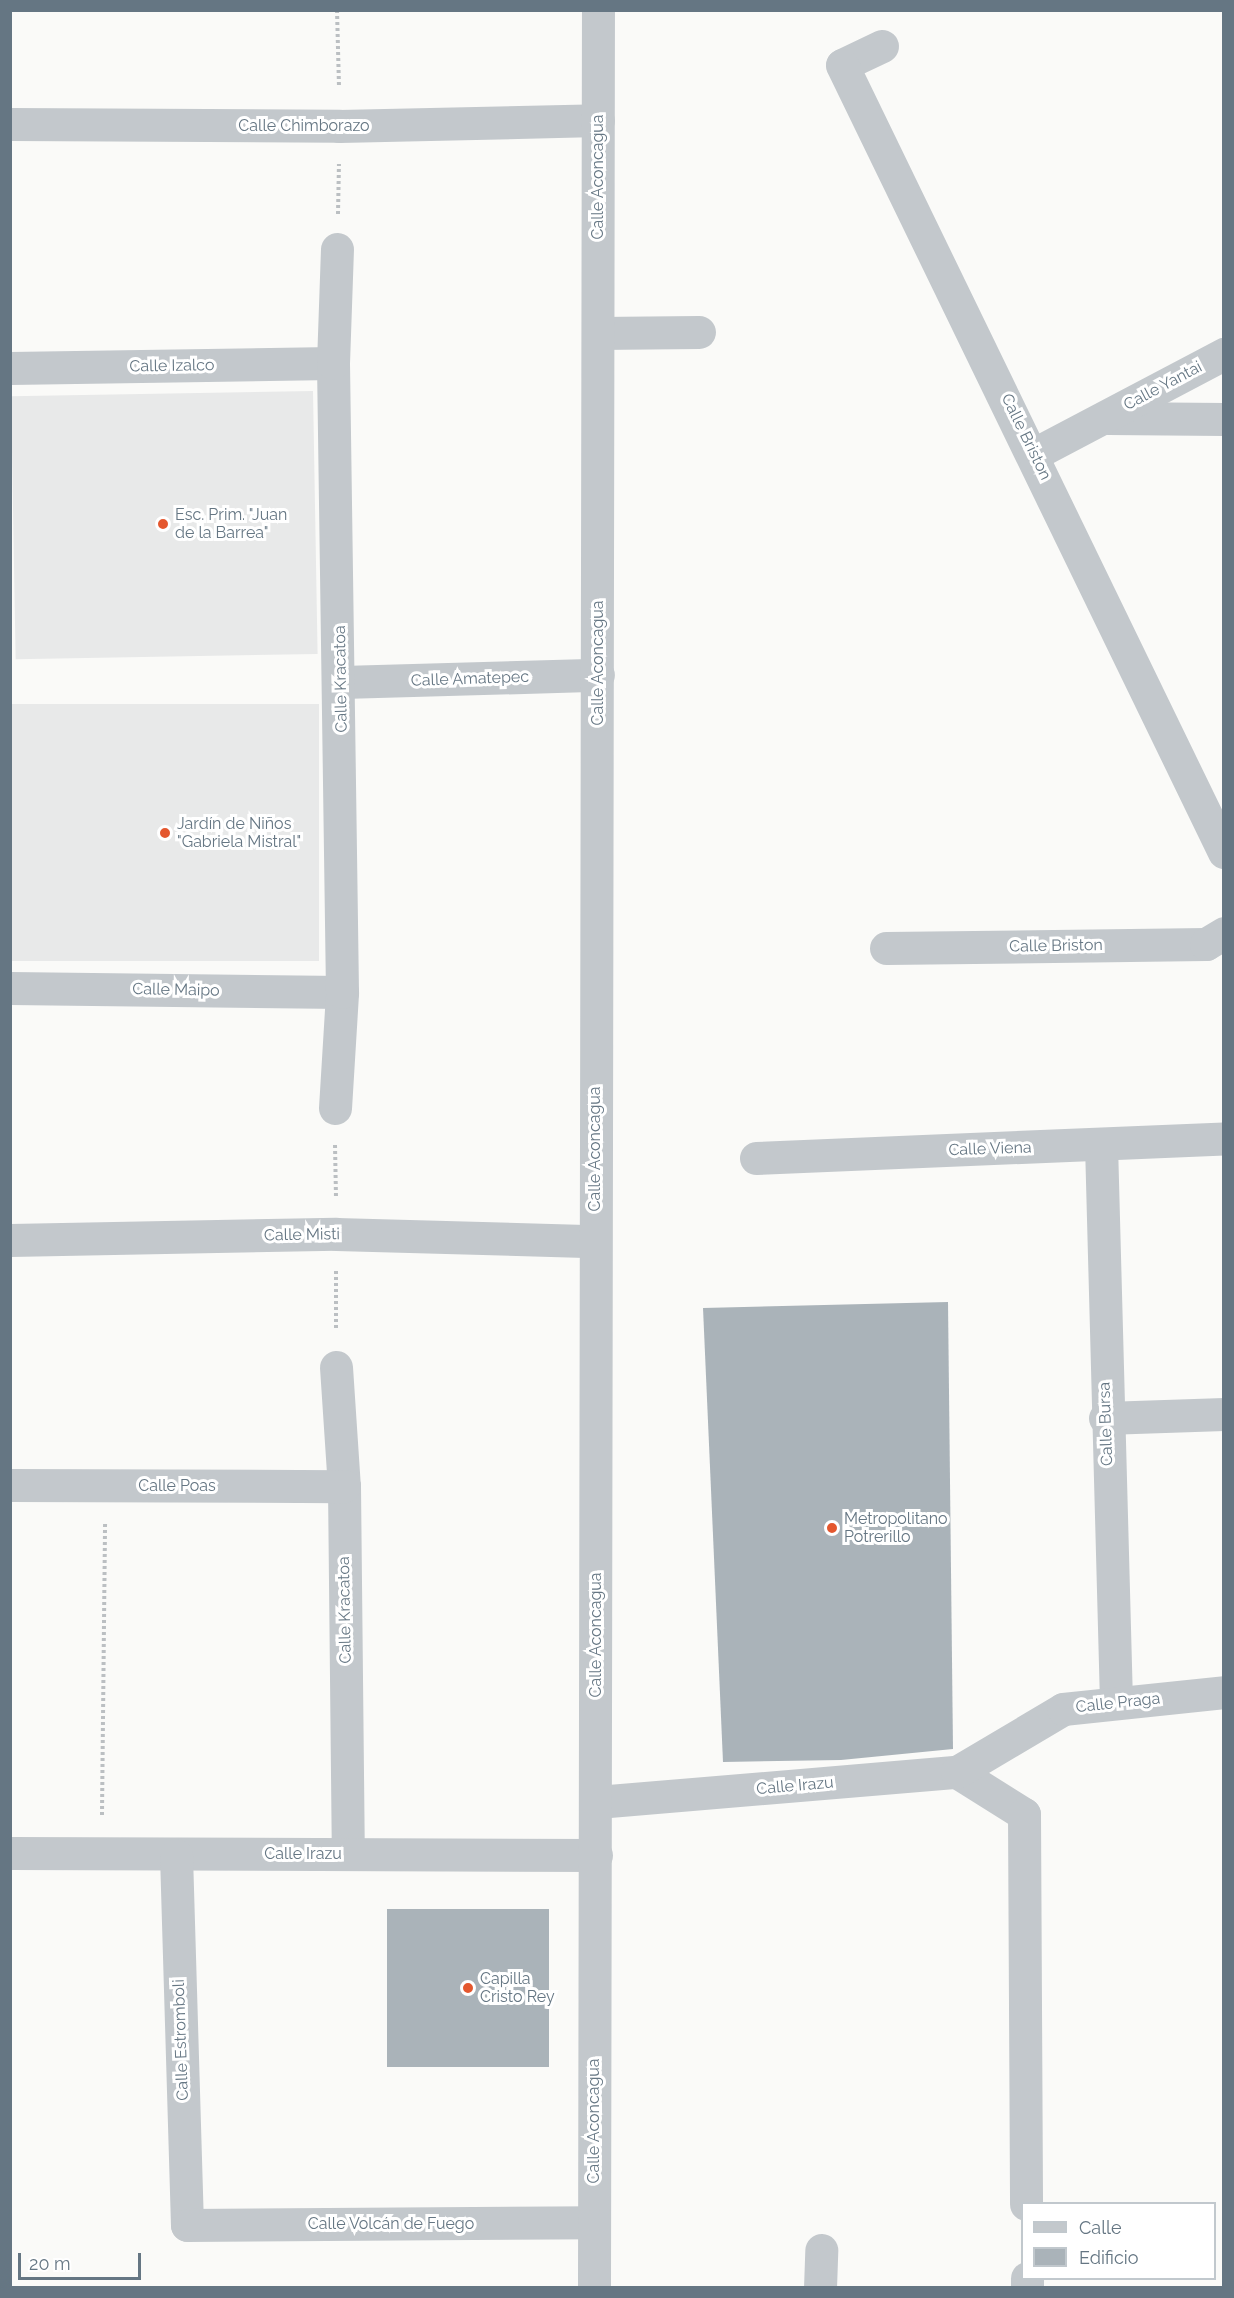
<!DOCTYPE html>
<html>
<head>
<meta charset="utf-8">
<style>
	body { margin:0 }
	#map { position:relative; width:1234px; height:2298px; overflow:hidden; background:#fafaf8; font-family:Raleway,sans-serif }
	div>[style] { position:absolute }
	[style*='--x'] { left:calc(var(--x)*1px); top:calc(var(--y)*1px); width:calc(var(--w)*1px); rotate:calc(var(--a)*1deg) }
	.built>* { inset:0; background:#e8e9e9; transform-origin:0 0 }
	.building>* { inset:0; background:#aab3b9; transform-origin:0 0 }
	.path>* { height:4px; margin-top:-2px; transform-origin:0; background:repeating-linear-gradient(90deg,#bbbfc2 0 3px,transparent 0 6px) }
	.street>* { height:33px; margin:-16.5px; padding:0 16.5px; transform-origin:16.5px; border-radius:16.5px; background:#c3c8cc }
	.dots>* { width:16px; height:16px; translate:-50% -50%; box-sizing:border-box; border:3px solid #fff; border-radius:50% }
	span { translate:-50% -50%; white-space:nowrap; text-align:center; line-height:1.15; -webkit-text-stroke:6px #fff; paint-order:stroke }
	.street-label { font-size:16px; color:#657683 }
	.poi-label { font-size:16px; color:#657683 }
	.left { translate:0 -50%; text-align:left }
	.frame { position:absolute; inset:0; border:12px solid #657683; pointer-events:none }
	.legend { position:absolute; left:1021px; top:2202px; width:195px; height:78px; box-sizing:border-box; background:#fff; border:2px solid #c1c8cd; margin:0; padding:8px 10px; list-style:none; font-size:18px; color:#657683 }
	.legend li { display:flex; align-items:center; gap:12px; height:30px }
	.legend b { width:30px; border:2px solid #c1c8cd }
	.scale { position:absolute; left:18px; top:2253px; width:123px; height:27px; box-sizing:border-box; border:3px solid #657683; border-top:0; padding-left:8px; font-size:18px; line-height:21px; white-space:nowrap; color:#657683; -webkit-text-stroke:4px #fff; paint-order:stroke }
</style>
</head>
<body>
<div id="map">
	<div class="built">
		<i style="left:313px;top:391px;width:263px;height:302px;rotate:89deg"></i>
		<i style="left:11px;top:704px;width:308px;height:257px"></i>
	</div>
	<div class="building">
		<i style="clip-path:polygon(948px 1302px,953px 1749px,841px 1760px,723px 1762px,703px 1308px)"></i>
		<i style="left:387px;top:1909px;width:162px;height:158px"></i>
	</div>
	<div class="path">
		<i style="--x:337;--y:10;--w:78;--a:88.5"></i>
		<i style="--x:338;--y:214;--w:50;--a:-88.9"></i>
		<i style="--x:335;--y:1145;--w:52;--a:88.9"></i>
		<i style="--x:336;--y:1271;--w:58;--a:90"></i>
		<i style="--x:102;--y:1815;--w:292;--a:-89.4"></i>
	</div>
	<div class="street">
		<i style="--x:882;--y:46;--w:44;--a:154.6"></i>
		<i style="--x:842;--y:65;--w:875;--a:64.11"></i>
		<i style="--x:10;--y:124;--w:329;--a:0.3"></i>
		<i style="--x:339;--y:126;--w:259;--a:-1.3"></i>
		<i style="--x:598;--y:333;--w:101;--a:-0.6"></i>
		<i style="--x:10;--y:368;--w:323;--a:-0.9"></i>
		<i style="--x:1108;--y:418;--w:116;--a:0.5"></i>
		<i style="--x:1034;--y:454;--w:215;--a:-27.8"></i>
		<i style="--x:342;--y:682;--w:256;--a:-1.6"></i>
		<i style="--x:886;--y:948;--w:320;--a:-0.7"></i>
		<i style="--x:1206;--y:944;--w:21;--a:-31"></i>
		<i style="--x:10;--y:988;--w:332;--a:0.7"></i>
		<i style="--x:335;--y:1108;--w:116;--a:-86.5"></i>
		<i style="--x:342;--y:992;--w:629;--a:-90.82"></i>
		<i style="--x:333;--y:363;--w:114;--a:-88"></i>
		<i style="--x:1101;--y:1144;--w:559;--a:88.46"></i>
		<i style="--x:756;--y:1158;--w:468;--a:-2.4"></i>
		<i style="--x:10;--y:1240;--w:326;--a:-1.1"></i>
		<i style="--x:336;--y:1234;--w:258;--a:1.6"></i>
		<i style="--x:336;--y:1367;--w:119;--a:86.2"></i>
		<i style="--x:344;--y:1486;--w:368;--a:89.4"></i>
		<i style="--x:1105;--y:1418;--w:119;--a:-1.9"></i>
		<i style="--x:10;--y:1485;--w:334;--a:0.2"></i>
		<i style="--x:957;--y:1772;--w:79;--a:32.1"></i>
		<i style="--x:1024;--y:1814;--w:390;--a:89.7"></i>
		<i style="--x:597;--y:1802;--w:361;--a:-4.8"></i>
		<i style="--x:957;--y:1772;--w:123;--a:-30.7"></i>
		<i style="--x:1063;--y:1709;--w:162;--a:-6"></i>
		<i style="--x:10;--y:1853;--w:586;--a:0.2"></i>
		<i style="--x:176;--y:1855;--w:370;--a:88.3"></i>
		<i style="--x:187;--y:2225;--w:407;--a:-0.4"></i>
		<i style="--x:1027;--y:2278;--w:10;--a:90"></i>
		<i style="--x:594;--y:2288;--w:2278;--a:-89.9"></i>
		<i style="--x:820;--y:2288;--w:38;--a:-88"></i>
	</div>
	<div class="dots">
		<i style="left:163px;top:524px;background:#e4572e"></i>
		<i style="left:165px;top:833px;background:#e4572e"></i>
		<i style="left:832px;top:1528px;background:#e4572e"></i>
		<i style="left:468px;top:1988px;background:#e4572e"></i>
	</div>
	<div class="street-label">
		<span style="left:304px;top:126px">Calle Chimborazo</span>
		<span style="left:598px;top:177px;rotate:-90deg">Calle Aconcagua</span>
		<span style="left:172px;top:366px;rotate:-1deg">Calle Izalco</span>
		<span style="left:1163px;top:386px;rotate:-28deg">Calle Yantai</span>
		<span style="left:1026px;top:437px;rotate:64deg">Calle Briston</span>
		<span style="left:598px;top:663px;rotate:-90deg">Calle Aconcagua</span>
		<span style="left:341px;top:679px;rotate:-91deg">Calle Kracatoa</span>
		<span style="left:470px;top:679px;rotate:-2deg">Calle Amatepec</span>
		<span style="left:1056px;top:946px;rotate:-1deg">Calle Briston</span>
		<span style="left:176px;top:990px;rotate:1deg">Calle Maipo</span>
		<span style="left:595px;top:1149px;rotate:-90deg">Calle Aconcagua</span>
		<span style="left:990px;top:1149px;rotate:-2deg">Calle Viena</span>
		<span style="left:302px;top:1235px;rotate:-1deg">Calle Misti</span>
		<span style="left:1106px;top:1424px;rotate:-92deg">Calle Bursa</span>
		<span style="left:177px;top:1486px">Calle Poas</span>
		<span style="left:345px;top:1610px;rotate:-91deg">Calle Kracatoa</span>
		<span style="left:596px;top:1635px;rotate:-90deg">Calle Aconcagua</span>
		<span style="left:1118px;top:1703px;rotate:-6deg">Calle Praga</span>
		<span style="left:795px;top:1786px;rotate:-5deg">Calle Irazu</span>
		<span style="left:303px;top:1854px">Calle Irazu</span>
		<span style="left:181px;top:2040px;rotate:-92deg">Calle Estromboli</span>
		<span style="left:594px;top:2121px;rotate:-90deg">Calle Aconcagua</span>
		<span style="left:391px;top:2224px">Calle Volcán de Fuego</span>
	</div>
	<div class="poi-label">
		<span class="left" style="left:175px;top:524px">Esc. Prim. "Juan<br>de la Barrea"</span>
		<span class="left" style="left:177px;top:833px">Jardín de Niños<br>"Gabriela Mistral"</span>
		<span class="left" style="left:844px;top:1528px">Metropolitano<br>Potrerillo</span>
		<span class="left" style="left:480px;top:1988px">Capilla<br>Cristo Rey</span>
	</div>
	<div class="frame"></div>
	<ul class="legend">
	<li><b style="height:8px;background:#c3c8cc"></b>Calle</li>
	<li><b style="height:16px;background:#aab3b9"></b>Edificio</li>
	</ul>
	<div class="scale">20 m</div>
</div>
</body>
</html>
